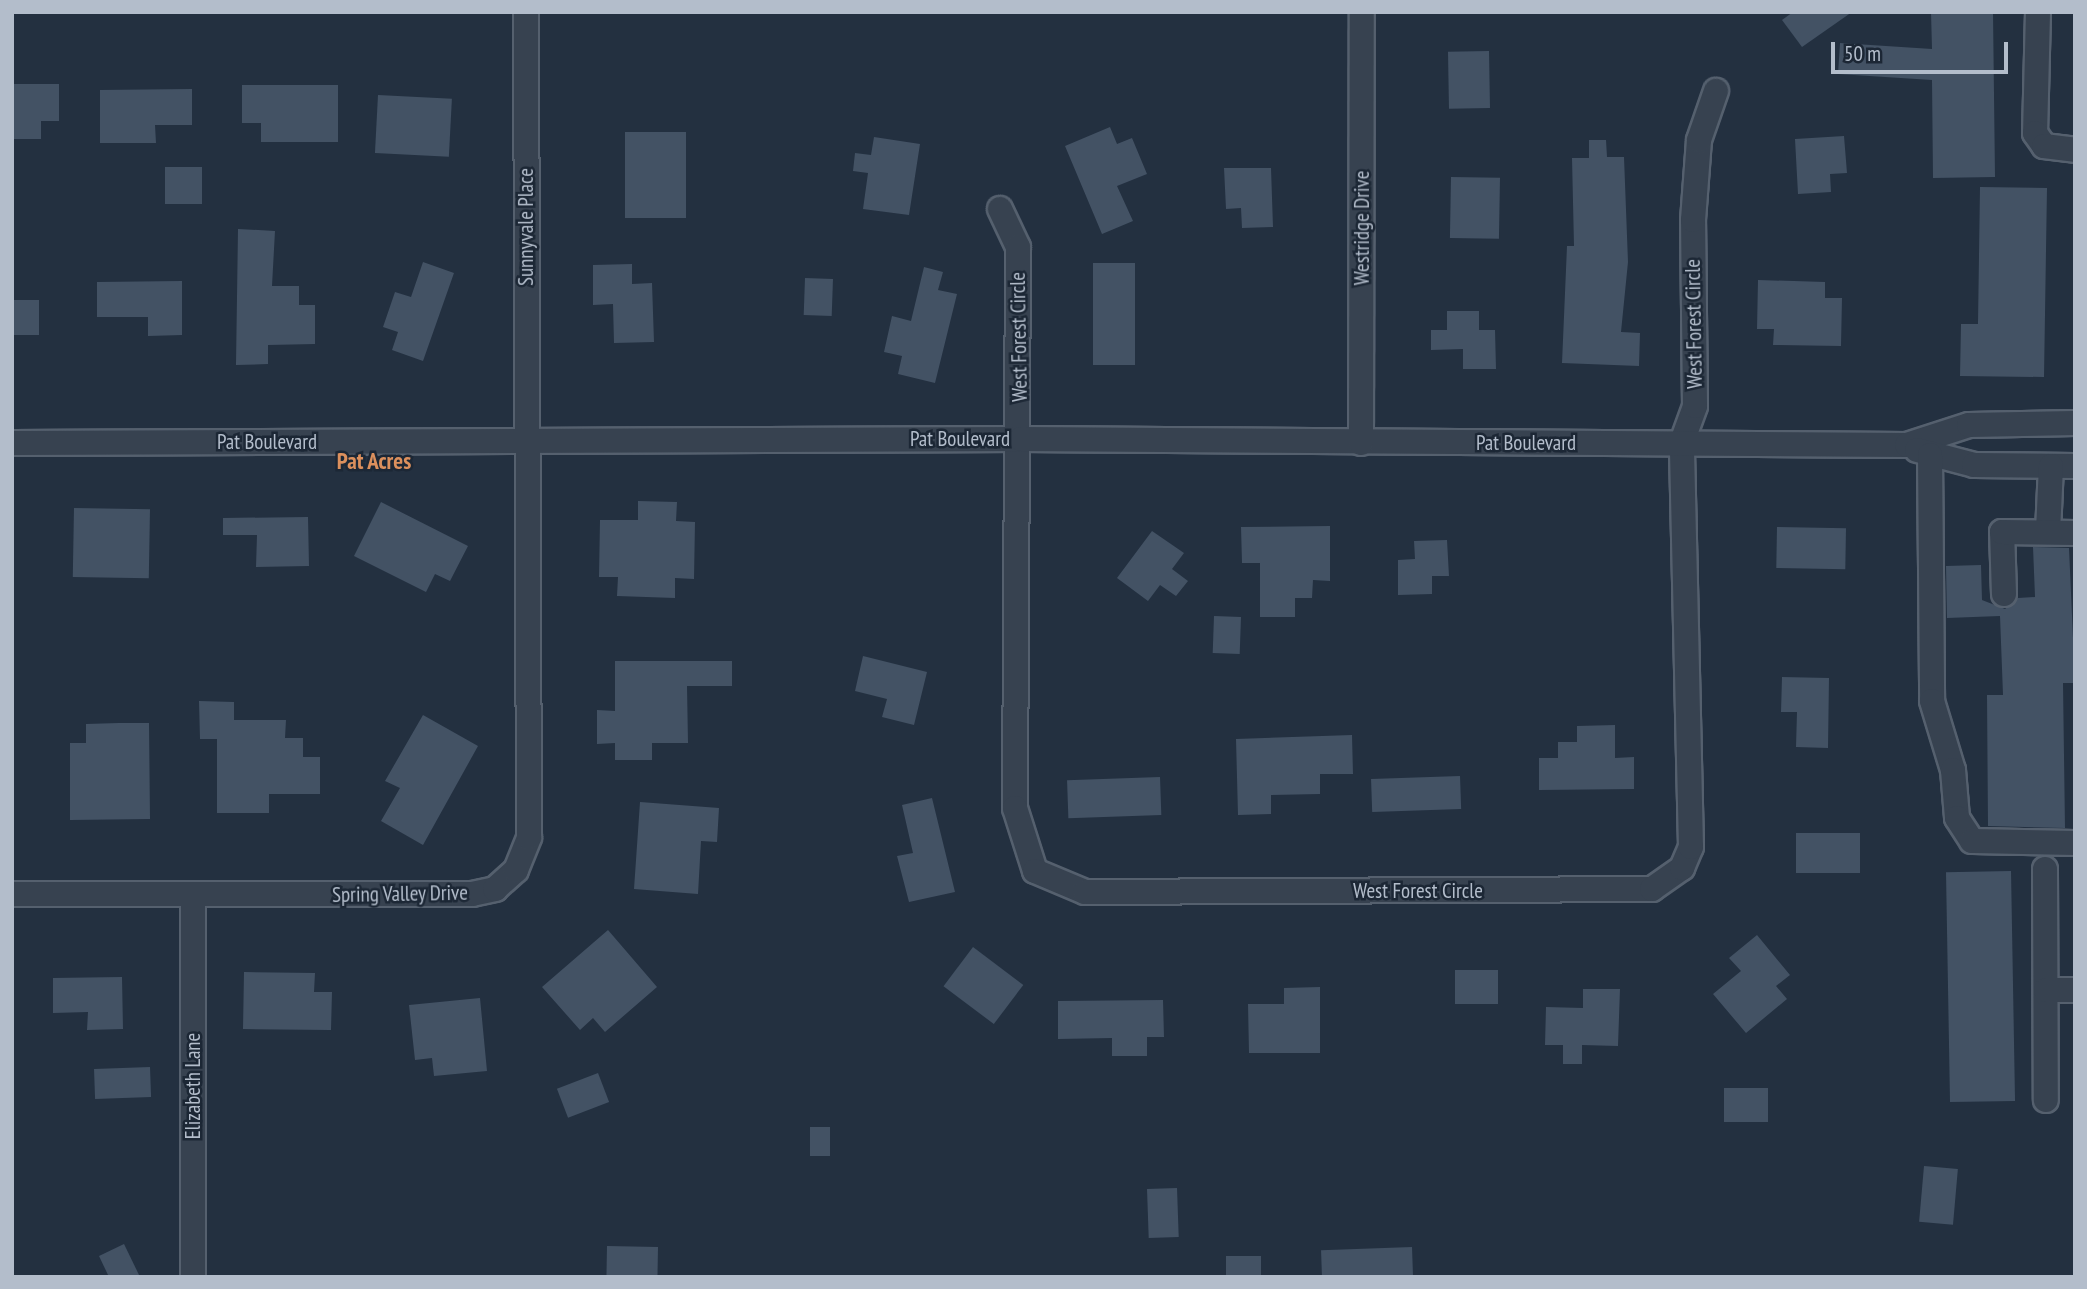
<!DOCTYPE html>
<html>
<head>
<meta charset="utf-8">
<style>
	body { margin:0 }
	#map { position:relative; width:2087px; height:1289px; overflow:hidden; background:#233040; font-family:"PT Sans Narrow",sans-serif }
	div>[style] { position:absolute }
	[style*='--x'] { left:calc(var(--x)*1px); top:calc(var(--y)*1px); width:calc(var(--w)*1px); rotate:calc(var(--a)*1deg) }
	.building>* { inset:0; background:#435264; transform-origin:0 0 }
	.roads { filter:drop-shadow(2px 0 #55606e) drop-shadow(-2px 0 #55606e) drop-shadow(0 2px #55606e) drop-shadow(0 -2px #55606e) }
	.minor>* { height:24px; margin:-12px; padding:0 12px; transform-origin:12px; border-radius:12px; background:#374250 }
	span { translate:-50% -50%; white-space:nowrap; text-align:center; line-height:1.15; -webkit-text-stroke:5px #1c2735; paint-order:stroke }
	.street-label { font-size:21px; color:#b3bdcb }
	.neighbourhood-label { font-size:23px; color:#dc905d; font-weight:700 }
	.frame { position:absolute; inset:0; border:14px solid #b3bdcb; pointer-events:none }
	.scale { position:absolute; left:1831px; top:42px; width:177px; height:32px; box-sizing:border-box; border:4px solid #b3bdcb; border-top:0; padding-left:9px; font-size:21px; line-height:24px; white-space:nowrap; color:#b3bdcb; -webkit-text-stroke:5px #1c2735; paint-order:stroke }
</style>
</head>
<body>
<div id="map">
	<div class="building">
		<i style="clip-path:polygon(1793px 12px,1852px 12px,1802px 47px,1782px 20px)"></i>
		<i style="clip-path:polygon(1931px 12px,1993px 12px,1995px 177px,1933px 178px,1932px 80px,1838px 74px,1840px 43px,1932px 49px)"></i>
		<i style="left:1489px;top:51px;width:57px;height:41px;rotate:89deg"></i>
		<i style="clip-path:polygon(12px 84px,59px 84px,59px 121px,41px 121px,41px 139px,12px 139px)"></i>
		<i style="clip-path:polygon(242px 85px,338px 85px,338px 142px,261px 142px,261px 123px,242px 123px)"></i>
		<i style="clip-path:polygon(192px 89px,192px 125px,155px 125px,156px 143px,100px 143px,100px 90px)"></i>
		<i style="left:378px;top:95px;width:74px;height:58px;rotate:3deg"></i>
		<i style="clip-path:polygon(1110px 127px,1117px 144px,1132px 138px,1147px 174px,1117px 186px,1133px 221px,1102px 234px,1065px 146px)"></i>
		<i style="left:625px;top:132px;width:61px;height:86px"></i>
		<i style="clip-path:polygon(1844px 136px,1847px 173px,1830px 174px,1831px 192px,1798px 194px,1795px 139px)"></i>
		<i style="clip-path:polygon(874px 137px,920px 144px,909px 215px,863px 209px,868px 173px,853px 171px,855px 153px,871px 155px)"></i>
		<i style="clip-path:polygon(1589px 140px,1606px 140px,1607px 157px,1624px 157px,1628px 262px,1621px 332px,1640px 333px,1639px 366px,1562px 363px,1567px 246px,1574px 246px,1572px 158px,1589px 158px)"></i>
		<i style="left:165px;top:167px;width:37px;height:37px"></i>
		<i style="clip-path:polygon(1224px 168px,1271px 168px,1273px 227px,1242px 228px,1241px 208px,1226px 209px)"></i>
		<i style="left:1451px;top:177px;width:49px;height:61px;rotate:1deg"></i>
		<i style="clip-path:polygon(1980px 187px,2047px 188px,2044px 377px,1960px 376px,1961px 324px,1978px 324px)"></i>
		<i style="clip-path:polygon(238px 229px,275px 231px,272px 286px,299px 286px,299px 305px,315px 305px,315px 344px,268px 345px,268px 364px,236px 365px)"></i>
		<i style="clip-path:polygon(423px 262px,454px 273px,423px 361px,392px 350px,398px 332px,383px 327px,395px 292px,411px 297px)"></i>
		<i style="left:1093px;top:263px;width:42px;height:102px"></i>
		<i style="clip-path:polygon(632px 264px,632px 284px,652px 283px,654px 342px,614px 343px,613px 304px,593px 305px,593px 265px)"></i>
		<i style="clip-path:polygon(924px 267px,943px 272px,938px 290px,957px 294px,935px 383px,898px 374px,902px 356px,884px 352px,892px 316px,911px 321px)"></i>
		<i style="left:805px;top:278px;width:28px;height:37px;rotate:2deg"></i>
		<i style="clip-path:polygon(1758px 280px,1825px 282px,1825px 298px,1842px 298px,1841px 346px,1773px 345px,1774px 329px,1757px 329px)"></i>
		<i style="clip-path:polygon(182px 281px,182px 335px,148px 336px,148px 317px,97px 317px,97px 282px)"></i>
		<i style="left:12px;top:300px;width:27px;height:35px"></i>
		<i style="clip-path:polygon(1447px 311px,1479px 311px,1479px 330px,1495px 330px,1496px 369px,1463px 369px,1463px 349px,1431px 350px,1431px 330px,1447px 330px)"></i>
		<i style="clip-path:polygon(638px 501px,677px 502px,676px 521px,695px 522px,694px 579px,675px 578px,675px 598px,617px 596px,618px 577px,599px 577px,600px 520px,638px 520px)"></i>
		<i style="clip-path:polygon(381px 502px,468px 546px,450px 581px,435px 574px,426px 592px,354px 556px)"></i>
		<i style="left:74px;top:508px;width:76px;height:69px;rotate:1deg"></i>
		<i style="clip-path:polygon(308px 517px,309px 566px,256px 567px,257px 535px,223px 535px,223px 518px)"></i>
		<i style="clip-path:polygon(1330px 526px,1330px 581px,1313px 580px,1312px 598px,1295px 598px,1295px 617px,1260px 617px,1260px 563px,1242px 563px,1241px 527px)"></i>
		<i style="left:1777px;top:527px;width:69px;height:41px;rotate:1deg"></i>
		<i style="clip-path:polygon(1152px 531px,1184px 553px,1172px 569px,1188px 581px,1176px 596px,1160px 585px,1148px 601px,1117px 578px)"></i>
		<i style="clip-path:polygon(1447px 540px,1449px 576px,1432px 576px,1432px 594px,1398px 595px,1398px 560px,1415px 559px,1414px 541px)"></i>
		<i style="clip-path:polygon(2033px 547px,2069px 548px,2075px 683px,2063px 683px,2065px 828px,1988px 826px,1987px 695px,2003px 695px,2000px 616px,1947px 618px,1946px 566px,1981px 565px,1982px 600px,2005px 609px,2018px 598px,2035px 597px)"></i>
		<i style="left:1214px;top:616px;width:27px;height:37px;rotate:2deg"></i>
		<i style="clip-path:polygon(863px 656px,927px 672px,914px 725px,882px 717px,887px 699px,855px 691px)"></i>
		<i style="clip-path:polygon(615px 661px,732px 661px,732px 686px,687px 686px,688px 743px,652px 743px,652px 760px,615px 760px,615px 743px,597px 744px,597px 710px,615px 711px)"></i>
		<i style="clip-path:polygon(1782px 677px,1829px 678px,1828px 748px,1796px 747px,1797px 712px,1781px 712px)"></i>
		<i style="clip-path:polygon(199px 701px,234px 702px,234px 720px,286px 720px,285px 738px,303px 738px,303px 757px,320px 757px,320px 794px,269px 794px,269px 813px,217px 813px,217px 739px,200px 739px)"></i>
		<i style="clip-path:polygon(423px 715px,478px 746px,423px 845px,381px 821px,400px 788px,385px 781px)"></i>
		<i style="clip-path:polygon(119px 723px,149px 723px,150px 819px,70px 820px,70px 743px,86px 743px,86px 724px)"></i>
		<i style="clip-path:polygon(1615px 725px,1615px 758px,1634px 757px,1634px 789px,1539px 790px,1539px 758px,1558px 758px,1558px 742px,1577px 742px,1577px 726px)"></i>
		<i style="clip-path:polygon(1352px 735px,1353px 774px,1320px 774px,1320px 794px,1271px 795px,1271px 814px,1238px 815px,1236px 739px)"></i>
		<i style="left:1460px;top:776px;width:33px;height:89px;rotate:88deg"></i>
		<i style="left:1160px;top:777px;width:38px;height:93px;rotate:88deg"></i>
		<i style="clip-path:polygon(932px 798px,955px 892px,909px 902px,897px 856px,913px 853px,902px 805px)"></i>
		<i style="clip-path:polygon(640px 802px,719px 808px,717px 842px,701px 841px,698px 894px,634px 889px)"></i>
		<i style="left:1796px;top:833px;width:64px;height:40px"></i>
		<i style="left:2011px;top:871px;width:230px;height:65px;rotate:89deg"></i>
		<i style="clip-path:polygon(608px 930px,657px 987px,605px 1032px,593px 1018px,580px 1030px,542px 987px)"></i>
		<i style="clip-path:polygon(1757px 935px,1790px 975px,1776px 986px,1787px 999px,1746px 1033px,1713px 994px,1741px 971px,1729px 958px)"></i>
		<i style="left:973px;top:947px;width:63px;height:49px;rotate:37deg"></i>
		<i style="left:1455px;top:970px;width:43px;height:34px"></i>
		<i style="clip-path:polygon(244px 972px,315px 973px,314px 992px,332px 992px,331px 1030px,243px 1029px)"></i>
		<i style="clip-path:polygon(122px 977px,123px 1029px,87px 1030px,88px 1012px,53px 1013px,53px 978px)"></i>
		<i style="clip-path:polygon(1320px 987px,1320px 1053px,1249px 1053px,1248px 1004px,1284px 1004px,1284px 988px)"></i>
		<i style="clip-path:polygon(1583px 989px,1620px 989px,1618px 1046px,1582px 1045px,1582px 1064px,1563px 1064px,1563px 1045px,1545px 1045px,1546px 1007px,1583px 1008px)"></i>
		<i style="clip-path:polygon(480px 998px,487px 1071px,434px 1076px,432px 1058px,415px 1060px,409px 1005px)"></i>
		<i style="clip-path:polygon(1163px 1000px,1164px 1037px,1147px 1037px,1147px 1056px,1112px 1056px,1112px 1038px,1058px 1039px,1058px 1001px)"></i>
		<i style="left:150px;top:1067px;width:30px;height:56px;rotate:88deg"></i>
		<i style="left:598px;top:1073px;width:31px;height:44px;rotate:69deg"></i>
		<i style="left:1768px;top:1088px;width:34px;height:44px;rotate:90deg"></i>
		<i style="left:830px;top:1127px;width:29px;height:20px;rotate:90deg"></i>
		<i style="left:1924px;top:1166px;width:34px;height:56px;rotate:5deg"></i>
		<i style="left:1177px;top:1188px;width:49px;height:30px;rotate:88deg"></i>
		<i style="clip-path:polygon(124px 1244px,140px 1277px,109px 1277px,99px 1256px)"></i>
		<i style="left:607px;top:1246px;width:51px;height:31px;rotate:1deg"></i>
		<i style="left:1412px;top:1247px;width:30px;height:91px;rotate:88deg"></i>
		<i style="left:1261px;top:1256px;width:21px;height:35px;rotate:90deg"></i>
	</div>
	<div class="roads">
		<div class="minor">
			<i style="--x:2038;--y:12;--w:121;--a:91.4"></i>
			<i style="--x:2035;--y:133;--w:16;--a:55"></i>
			<i style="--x:2044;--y:146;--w:31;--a:7"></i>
			<i style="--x:1000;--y:209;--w:42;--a:64.7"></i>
			<i style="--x:1018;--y:247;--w:561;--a:90.31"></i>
			<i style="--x:1015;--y:808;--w:66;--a:72.4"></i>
			<i style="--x:1035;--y:871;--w:54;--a:22.8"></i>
			<i style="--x:1085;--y:892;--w:567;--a:-0.3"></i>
			<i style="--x:1652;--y:889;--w:37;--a:-35"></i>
			<i style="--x:1682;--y:868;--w:23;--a:-67"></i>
			<i style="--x:1691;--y:847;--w:405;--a:-91.3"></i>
			<i style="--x:1682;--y:442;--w:38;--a:-70"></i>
			<i style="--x:1695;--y:406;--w:186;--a:-90.6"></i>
			<i style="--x:1693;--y:220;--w:80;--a:-85.7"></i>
			<i style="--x:1699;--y:140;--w:52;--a:-70.9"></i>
			<i style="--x:12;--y:443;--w:1009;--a:-0.23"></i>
			<i style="--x:1021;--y:439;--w:886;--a:0.39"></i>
			<i style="--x:1907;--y:445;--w:65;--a:-17.9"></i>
			<i style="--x:1969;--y:425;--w:106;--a:-1.1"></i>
			<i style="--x:1361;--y:443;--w:431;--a:-89.9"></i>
			<i style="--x:1917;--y:450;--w:59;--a:14.7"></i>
			<i style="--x:1974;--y:465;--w:101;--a:0.6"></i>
			<i style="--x:1930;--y:455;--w:246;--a:89.5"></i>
			<i style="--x:1932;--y:701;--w:72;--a:73.1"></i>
			<i style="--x:1953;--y:770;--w:48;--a:85.2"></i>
			<i style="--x:1957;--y:818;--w:27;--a:57"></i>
			<i style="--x:1972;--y:841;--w:103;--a:1.1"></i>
			<i style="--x:2048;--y:532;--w:66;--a:-87.4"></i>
			<i style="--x:2004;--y:594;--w:62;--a:-91.8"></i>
			<i style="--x:2002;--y:532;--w:73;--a:0.8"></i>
			<i style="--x:2045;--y:869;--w:231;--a:89.8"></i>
			<i style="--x:12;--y:894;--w:460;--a:0"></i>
			<i style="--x:472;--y:894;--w:24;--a:-12"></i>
			<i style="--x:495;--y:889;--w:28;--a:-42"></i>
			<i style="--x:516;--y:870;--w:35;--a:-68"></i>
			<i style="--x:529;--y:837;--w:825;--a:-90.21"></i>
			<i style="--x:2046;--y:990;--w:29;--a:0"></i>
			<i style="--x:193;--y:1277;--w:381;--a:-90"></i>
		</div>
	</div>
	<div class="street-label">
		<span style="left:526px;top:227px;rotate:-90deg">Sunnyvale Place</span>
		<span style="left:1362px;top:228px;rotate:-90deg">Westridge Drive</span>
		<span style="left:1694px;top:324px;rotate:-91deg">West Forest Circle</span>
		<span style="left:1019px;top:337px;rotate:-91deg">West Forest Circle</span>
		<span style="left:960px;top:439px">Pat Boulevard</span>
		<span style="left:267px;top:442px">Pat Boulevard</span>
		<span style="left:1526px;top:443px">Pat Boulevard</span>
		<span style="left:1418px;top:891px">West Forest Circle</span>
		<span style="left:400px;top:894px;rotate:-1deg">Spring Valley Drive</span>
		<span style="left:193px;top:1086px;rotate:-90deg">Elizabeth Lane</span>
	</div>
	<div class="neighbourhood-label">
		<span style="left:374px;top:461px">Pat Acres</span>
	</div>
	<div class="frame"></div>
	<div class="scale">50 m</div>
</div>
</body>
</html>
